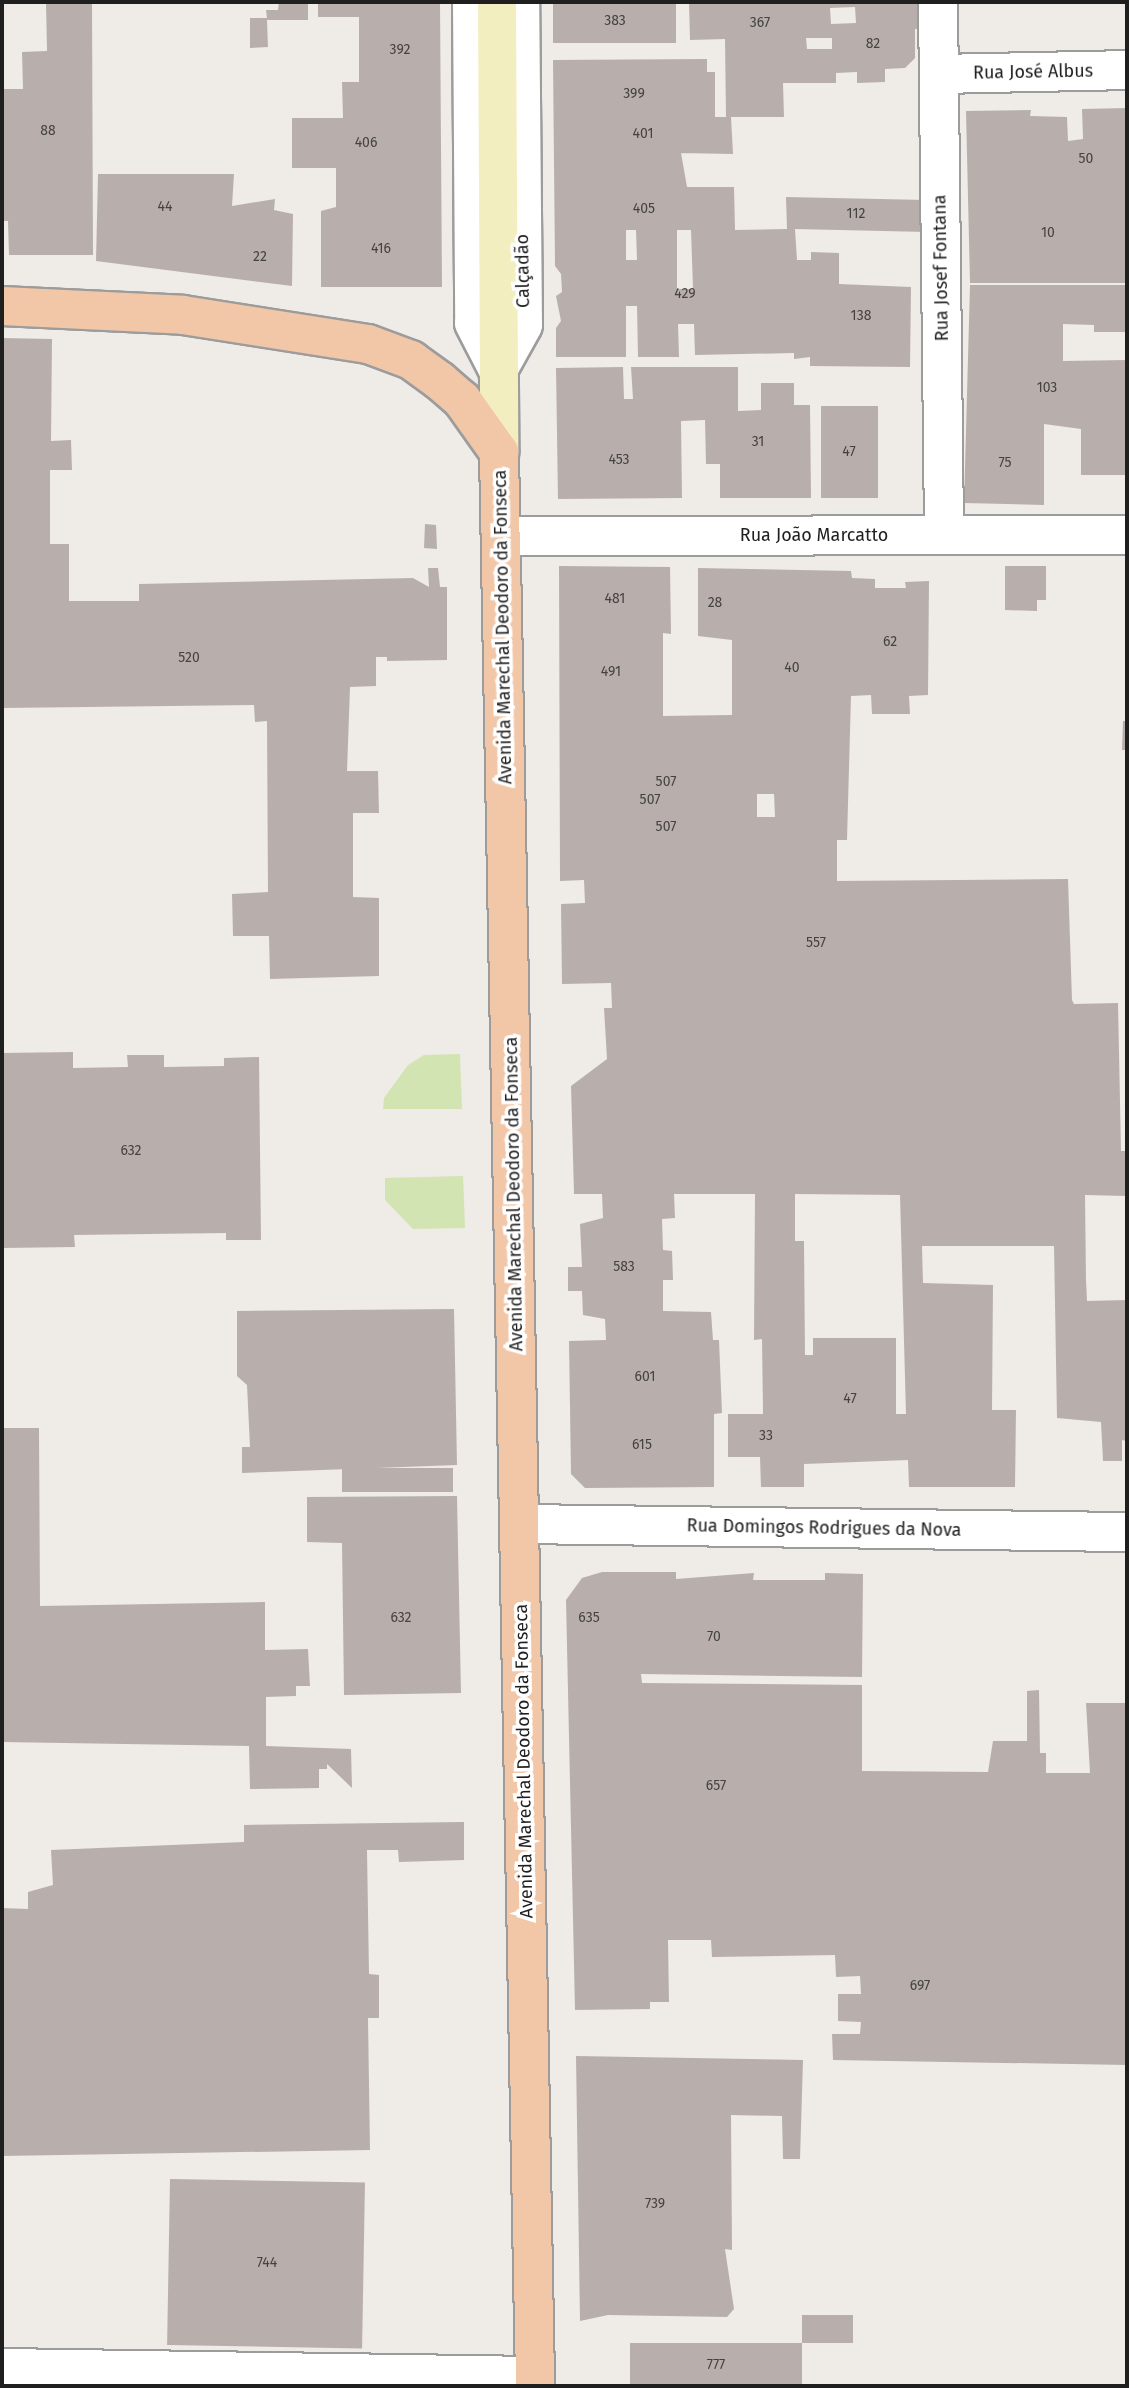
<!DOCTYPE html>
<html>
<head>
<meta charset="utf-8">
<style>
	body { margin:0 }
	#map { position:relative; width:1129px; height:2388px; overflow:hidden; background:#efebe7; font-family:"Fira Sans",sans-serif }
	div>[style] { position:absolute }
	[style*='--x'] { left:calc(var(--x)*1px); top:calc(var(--y)*1px); width:calc(var(--w)*1px); rotate:calc(var(--a)*1deg) }
	.grass>* { inset:0; background:#d2e4b2 }
	.building>* { inset:0; background:#b8afac; transform-origin:0 0 }
	.roads { filter:drop-shadow(2px 0 #9c9c9c) drop-shadow(-2px 0 #9c9c9c) drop-shadow(0 2px #9c9c9c) drop-shadow(0 -2px #9c9c9c) }
	.street>* { height:38px; margin:-19px; padding:0 19px; transform-origin:19px; border-radius:19px; background:#fff }
	.secondary>* { height:38px; margin:-19px; padding:0 19px; transform-origin:19px; border-radius:19px; background:#f3eec0 }
	.primary>* { height:38px; margin:-19px; padding:0 19px; transform-origin:19px; border-radius:19px; background:#f2c7a8 }
	span { translate:-50% -50%; white-space:nowrap; text-align:center; line-height:1.15; -webkit-text-stroke:7px #fff; paint-order:stroke }
	.number-label { font-size:14px; color:#454342 }
	.number-label span { -webkit-text-stroke-width:0 }
	.street-label { font-size:18px; color:#1f1f1f }
	.frame { position:absolute; inset:0; border:4px solid #1f1f1f; pointer-events:none }
</style>
</head>
<body>
<div id="map">
	<div class="grass">
		<i style="clip-path:polygon(460px 1054px,462px 1109px,383px 1109px,384px 1098px,408px 1065px,424px 1055px)"></i>
		<i style="clip-path:polygon(463px 1176px,465px 1228px,413px 1229px,385px 1200px,385px 1178px)"></i>
	</div>
	<div class="building">
		<i style="clip-path:polygon(46px 2px,92px 2px,93px 255px,9px 255px,8px 221px,3px 221px,3px 89px,23px 89px,22px 52px,47px 51px)"></i>
		<i style="clip-path:polygon(279px 2px,308px 2px,308px 20px,267px 20px,268px 47px,250px 48px,250px 18px,267px 18px,266px 10px,278px 10px)"></i>
		<i style="clip-path:polygon(318px 2px,440px 2px,442px 287px,321px 287px,321px 211px,336px 207px,336px 168px,292px 168px,292px 118px,343px 118px,342px 82px,359px 82px,359px 17px,318px 17px)"></i>
		<i style="left:553px;top:2px;width:123px;height:41px"></i>
		<i style="clip-path:polygon(evenodd,689px 2px,920px 2px,921px 29px,915px 29px,915px 58px,905px 68px,885px 69px,885px 82px,857px 83px,857px 72px,836px 73px,836px 83px,783px 83px,784px 117px,731px 117px,733px 154px,681px 153px,687px 187px,734px 187px,735px 230px,787px 229px,786px 197px,926px 200px,927px 232px,795px 229px,797px 260px,811px 260px,811px 252px,839px 253px,839px 284px,911px 287px,910px 367px,810px 366px,810px 357px,794px 359px,794px 353px,695px 355px,694px 324px,678px 324px,679px 357px,638px 357px,637px 306px,626px 306px,626px 357px,556px 357px,556px 328px,561px 321px,556px 296px,562px 292px,561px 274px,555px 266px,553px 60px,707px 59px,707px 72px,715px 72px,715px 117px,726px 117px,725px 39px,690px 40px,689px 2px,855px 7px,856px 23px,831px 24px,830px 8px,855px 7px,689px 2px,806px 38px,832px 38px,832px 49px,807px 49px,806px 38px,689px 2px,626px 230px,636px 230px,637px 260px,626px 260px,626px 230px,689px 2px,677px 230px,691px 230px,693px 289px,677px 289px,677px 230px)"></i>
		<i style="clip-path:polygon(1127px 108px,1127px 283px,970px 283px,966px 111px,1031px 110px,1030px 116px,1067px 117px,1068px 141px,1083px 139px,1082px 109px)"></i>
		<i style="clip-path:polygon(98px 174px,234px 174px,232px 206px,275px 199px,274px 210px,293px 214px,292px 286px,96px 261px)"></i>
		<i style="clip-path:polygon(970px 285px,1127px 285px,1127px 332px,1094px 332px,1094px 325px,1063px 324px,1063px 361px,1127px 360px,1127px 475px,1081px 475px,1081px 429px,1044px 424px,1044px 505px,964px 503px)"></i>
		<i style="clip-path:polygon(2px 338px,52px 339px,51px 441px,71px 440px,72px 470px,50px 470px,50px 544px,69px 544px,69px 601px,139px 601px,139px 584px,413px 578px,429px 587px,428px 568px,438px 568px,440px 587px,447px 587px,447px 660px,387px 661px,387px 657px,376px 657px,376px 686px,350px 687px,347px 771px,378px 771px,379px 813px,353px 813px,353px 897px,379px 898px,379px 976px,270px 979px,269px 936px,233px 936px,232px 894px,268px 892px,267px 721px,255px 722px,254px 705px,2px 708px)"></i>
		<i style="clip-path:polygon(623px 367px,624px 399px,633px 399px,631px 367px,738px 367px,738px 411px,761px 410px,761px 383px,794px 383px,794px 405px,810px 405px,811px 498px,720px 498px,720px 464px,706px 464px,705px 420px,681px 421px,682px 498px,558px 499px,556px 368px)"></i>
		<i style="left:821px;top:406px;width:57px;height:92px"></i>
		<i style="clip-path:polygon(425px 524px,436px 525px,437px 549px,424px 548px)"></i>
		<i style="clip-path:polygon(evenodd,559px 566px,670px 567px,671px 634px,663px 633px,663px 716px,732px 715px,732px 640px,698px 636px,698px 568px,851px 571px,852px 578px,875px 579px,875px 588px,906px 588px,905px 582px,929px 581px,928px 695px,909px 696px,910px 714px,872px 714px,871px 695px,851px 696px,847px 840px,837px 840px,837px 881px,1068px 879px,1072px 1000px,1074px 1004px,1118px 1003px,1121px 1151px,1127px 1151px,1127px 1196px,1085px 1195px,1086px 1280px,1087px 1301px,1127px 1300px,1127px 1441px,1122px 1440px,1122px 1461px,1103px 1461px,1101px 1422px,1057px 1418px,1054px 1246px,922px 1246px,923px 1283px,993px 1285px,992px 1410px,1016px 1410px,1015px 1487px,909px 1487px,908px 1460px,804px 1464px,804px 1487px,761px 1487px,760px 1457px,728px 1457px,728px 1414px,763px 1414px,762px 1339px,754px 1340px,755px 1194px,674px 1194px,675px 1218px,662px 1219px,663px 1250px,672px 1251px,673px 1280px,663px 1280px,663px 1311px,711px 1312px,713px 1340px,719px 1340px,722px 1413px,714px 1414px,714px 1487px,585px 1488px,571px 1474px,569px 1341px,606px 1340px,605px 1319px,583px 1315px,582px 1291px,568px 1291px,568px 1267px,582px 1267px,580px 1224px,603px 1218px,602px 1194px,574px 1194px,571px 1086px,607px 1059px,604px 1008px,612px 1008px,611px 983px,562px 984px,561px 904px,585px 903px,584px 880px,560px 881px,559px 566px,757px 794px,774px 794px,775px 817px,757px 817px,757px 794px,559px 566px,795px 1194px,900px 1195px,906px 1414px,896px 1414px,896px 1338px,813px 1338px,813px 1355px,805px 1355px,804px 1241px,795px 1241px,795px 1194px)"></i>
		<i style="clip-path:polygon(1005px 566px,1046px 566px,1046px 600px,1037px 600px,1037px 611px,1005px 610px)"></i>
		<i style="clip-path:polygon(1123px 721px,1127px 721px,1127px 750px,1122px 750px)"></i>
		<i style="clip-path:polygon(73px 1052px,73px 1068px,128px 1067px,127px 1055px,164px 1055px,164px 1067px,224px 1066px,224px 1058px,259px 1057px,261px 1240px,226px 1240px,226px 1233px,74px 1235px,75px 1247px,3px 1248px,2px 1053px)"></i>
		<i style="clip-path:polygon(454px 1309px,457px 1465px,242px 1473px,242px 1447px,250px 1447px,247px 1385px,237px 1376px,237px 1311px)"></i>
		<i style="clip-path:polygon(2px 1428px,39px 1428px,40px 1606px,265px 1602px,265px 1650px,308px 1649px,310px 1686px,296px 1686px,296px 1696px,266px 1697px,266px 1746px,351px 1749px,352px 1788px,327px 1764px,327px 1769px,319px 1769px,319px 1788px,250px 1789px,249px 1746px,2px 1742px)"></i>
		<i style="left:453px;top:1468px;width:24px;height:111px;rotate:90deg"></i>
		<i style="clip-path:polygon(457px 1496px,461px 1693px,344px 1695px,342px 1543px,307px 1542px,307px 1497px)"></i>
		<i style="clip-path:polygon(602px 1572px,676px 1572px,676px 1579px,754px 1573px,753px 1580px,825px 1580px,825px 1573px,863px 1574px,862px 1677px,641px 1674px,642px 1683px,862px 1685px,862px 1771px,988px 1772px,993px 1741px,1027px 1741px,1027px 1691px,1039px 1690px,1040px 1753px,1046px 1753px,1046px 1773px,1090px 1773px,1086px 1703px,1127px 1703px,1127px 2065px,833px 2060px,832px 2034px,860px 2034px,861px 2022px,838px 2021px,838px 1994px,861px 1994px,860px 1976px,836px 1977px,835px 1955px,712px 1957px,711px 1940px,668px 1940px,669px 2002px,650px 2002px,650px 2009px,575px 2010px,566px 1600px,582px 1578px)"></i>
		<i style="clip-path:polygon(464px 1822px,464px 1860px,399px 1862px,398px 1850px,367px 1850px,369px 1974px,379px 1975px,379px 2018px,368px 2018px,370px 2150px,2px 2156px,2px 1908px,28px 1909px,28px 1892px,53px 1885px,51px 1850px,244px 1842px,244px 1825px)"></i>
		<i style="clip-path:polygon(576px 2056px,803px 2060px,800px 2159px,783px 2159px,782px 2116px,731px 2115px,732px 2250px,725px 2249px,734px 2309px,727px 2317px,608px 2315px,580px 2321px)"></i>
		<i style="left:170px;top:2179px;width:195px;height:166px;rotate:1deg"></i>
		<i style="left:853px;top:2315px;width:28px;height:51px;rotate:90deg"></i>
		<i style="left:630px;top:2343px;width:172px;height:43px"></i>
	</div>
	<div class="roads">
		<div class="street">
			<i style="--x:472;--y:2;--w:321;--a:89.6"></i>
			<i style="--x:474;--y:323;--w:53;--a:62.9"></i>
			<i style="--x:938;--y:2;--w:532;--a:89.35"></i>
			<i style="--x:939;--y:74;--w:188;--a:-1.2"></i>
			<i style="--x:498;--y:370;--w:51;--a:-60.9"></i>
			<i style="--x:523;--y:325;--w:323;--a:-90.5"></i>
			<i style="--x:501;--y:536;--w:626;--a:-0.09"></i>
			<i style="--x:520;--y:1524;--w:607;--a:0.76"></i>
			<i style="--x:2;--y:2368;--w:533;--a:0.86"></i>
		</div>
		<div class="secondary">
			<i style="--x:497;--y:2;--w:450;--a:89.7"></i>
		</div>
		<div class="primary">
			<i style="--x:2;--y:306;--w:181;--a:2.8"></i>
			<i style="--x:183;--y:315;--w:187;--a:8.9"></i>
			<i style="--x:368;--y:344;--w:46;--a:20.4"></i>
			<i style="--x:411;--y:360;--w:36;--a:36"></i>
			<i style="--x:440;--y:381;--w:29;--a:41"></i>
			<i style="--x:462;--y:400;--w:64;--a:54.6"></i>
			<i style="--x:499;--y:452;--w:1934;--a:88.93"></i>
		</div>
	</div>
	<div class="number-label">
		<span style="left:615px;top:21px">383</span>
		<span style="left:760px;top:23px">367</span>
		<span style="left:873px;top:44px">82</span>
		<span style="left:400px;top:50px">392</span>
		<span style="left:634px;top:94px">399</span>
		<span style="left:48px;top:131px">88</span>
		<span style="left:643px;top:134px">401</span>
		<span style="left:366px;top:143px">406</span>
		<span style="left:1086px;top:159px">50</span>
		<span style="left:165px;top:207px">44</span>
		<span style="left:644px;top:209px">405</span>
		<span style="left:856px;top:214px">112</span>
		<span style="left:1048px;top:233px">10</span>
		<span style="left:381px;top:249px">416</span>
		<span style="left:260px;top:257px">22</span>
		<span style="left:685px;top:294px">429</span>
		<span style="left:861px;top:316px">138</span>
		<span style="left:1047px;top:388px">103</span>
		<span style="left:758px;top:442px">31</span>
		<span style="left:849px;top:452px">47</span>
		<span style="left:619px;top:460px">453</span>
		<span style="left:1005px;top:463px">75</span>
		<span style="left:615px;top:599px">481</span>
		<span style="left:715px;top:603px">28</span>
		<span style="left:890px;top:642px">62</span>
		<span style="left:189px;top:658px">520</span>
		<span style="left:792px;top:668px">40</span>
		<span style="left:611px;top:672px">491</span>
		<span style="left:666px;top:782px">507</span>
		<span style="left:650px;top:800px">507</span>
		<span style="left:666px;top:827px">507</span>
		<span style="left:816px;top:943px">557</span>
		<span style="left:131px;top:1151px">632</span>
		<span style="left:624px;top:1267px">583</span>
		<span style="left:645px;top:1377px">601</span>
		<span style="left:850px;top:1399px">47</span>
		<span style="left:766px;top:1436px">33</span>
		<span style="left:642px;top:1445px">615</span>
		<span style="left:401px;top:1618px">632</span>
		<span style="left:589px;top:1618px">635</span>
		<span style="left:714px;top:1637px">70</span>
		<span style="left:716px;top:1786px">657</span>
		<span style="left:920px;top:1986px">697</span>
		<span style="left:655px;top:2204px">739</span>
		<span style="left:267px;top:2263px">744</span>
		<span style="left:716px;top:2365px">777</span>
	</div>
	<div class="street-label">
		<span style="left:1033px;top:72px;rotate:-1deg">Rua José Albus</span>
		<span style="left:941px;top:268px;rotate:-91deg">Rua Josef Fontana</span>
		<span style="left:523px;top:271px;rotate:-91deg">Calçadão</span>
		<span style="left:814px;top:535px">Rua João Marcatto</span>
		<span style="left:503px;top:627px;rotate:-91deg">Avenida Marechal Deodoro da Fonseca</span>
		<span style="left:514px;top:1194px;rotate:-91deg">Avenida Marechal Deodoro da Fonseca</span>
		<span style="left:824px;top:1528px;rotate:1deg">Rua Domingos Rodrigues da Nova</span>
		<span style="left:524px;top:1761px;rotate:-91deg">Avenida Marechal Deodoro da Fonseca</span>
	</div>
	<div class="frame"></div>
</div>
</body>
</html>
